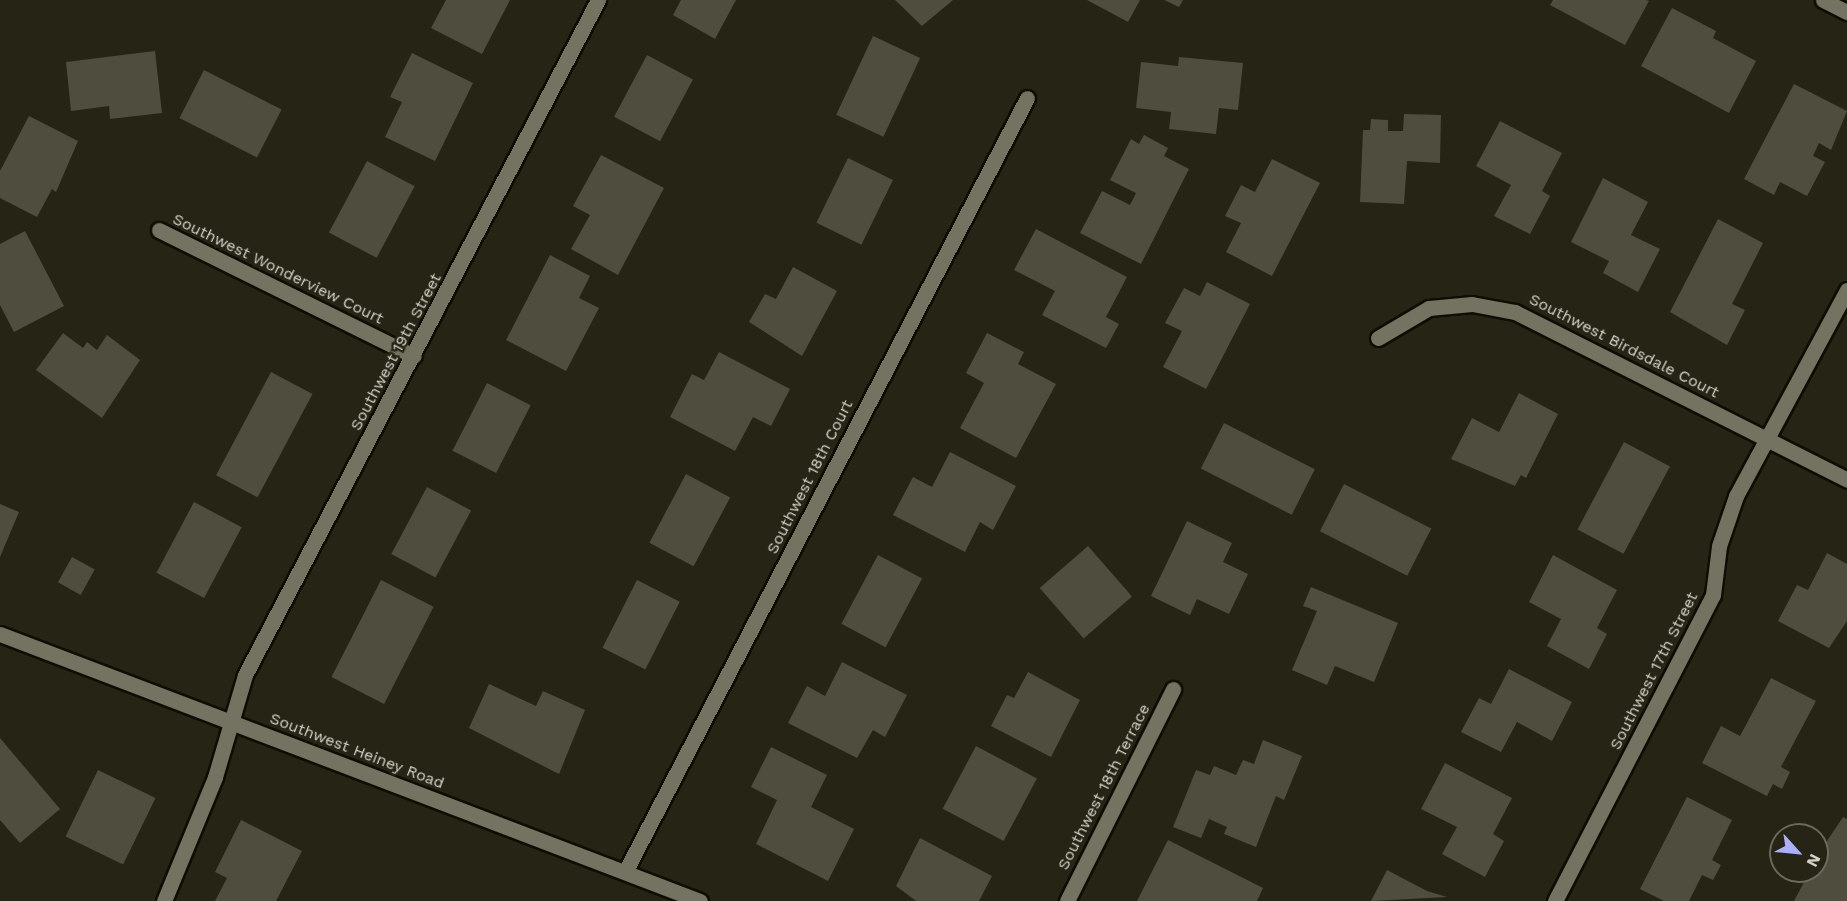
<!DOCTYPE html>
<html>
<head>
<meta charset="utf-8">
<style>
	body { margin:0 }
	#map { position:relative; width:1847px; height:901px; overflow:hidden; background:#262415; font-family:"Work Sans",sans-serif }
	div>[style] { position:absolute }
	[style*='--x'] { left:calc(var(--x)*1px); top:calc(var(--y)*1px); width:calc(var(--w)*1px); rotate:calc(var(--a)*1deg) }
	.building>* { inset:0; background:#4f4d3d; transform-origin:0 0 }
	.roads { filter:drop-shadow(2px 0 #0f0d02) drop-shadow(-2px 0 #0f0d02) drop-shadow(0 2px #0f0d02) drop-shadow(0 -2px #0f0d02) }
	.minor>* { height:15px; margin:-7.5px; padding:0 7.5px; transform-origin:7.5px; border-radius:7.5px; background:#747261 }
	span { translate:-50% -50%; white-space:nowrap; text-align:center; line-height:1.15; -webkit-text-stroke:4.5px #262415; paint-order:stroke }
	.street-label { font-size:16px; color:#d3d2c8 }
	.north { position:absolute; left:1769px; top:823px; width:60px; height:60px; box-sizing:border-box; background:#262415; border:2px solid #6b6a5d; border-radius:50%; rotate:117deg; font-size:16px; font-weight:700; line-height:24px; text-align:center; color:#d3d2c8 }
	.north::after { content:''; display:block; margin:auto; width:21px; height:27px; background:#acaffb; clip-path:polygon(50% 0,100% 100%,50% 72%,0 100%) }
</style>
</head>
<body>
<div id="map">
	<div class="building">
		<i style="clip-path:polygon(446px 0,510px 0,482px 54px,431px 28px)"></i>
		<i style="clip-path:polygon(681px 0,736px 0,715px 39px,673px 15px)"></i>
		<i style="clip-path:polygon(895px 0,953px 0,922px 26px)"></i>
		<i style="clip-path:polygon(1087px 0,1140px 0,1128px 22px)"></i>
		<i style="clip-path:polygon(1164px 0,1183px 0,1179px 7px)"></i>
		<i style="clip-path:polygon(1553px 0,1646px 0,1649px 1px,1625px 45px,1550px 5px)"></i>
		<i style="clip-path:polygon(1672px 8px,1716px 31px,1713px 38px,1756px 61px,1729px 113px,1641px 66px)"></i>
		<i style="left:873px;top:36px;width:52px;height:87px;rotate:25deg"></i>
		<i style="clip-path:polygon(155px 51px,162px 113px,110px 119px,109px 106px,71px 111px,66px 62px)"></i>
		<i style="clip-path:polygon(412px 53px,473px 83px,435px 161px,385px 137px,402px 102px,390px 97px)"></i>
		<i style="left:647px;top:55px;width:52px;height:70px;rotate:28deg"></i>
		<i style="clip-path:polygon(1179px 57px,1243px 63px,1238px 110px,1219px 108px,1216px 134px,1169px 129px,1171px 112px,1136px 108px,1141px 62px,1178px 66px)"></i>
		<i style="left:204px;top:70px;width:87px;height:54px;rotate:27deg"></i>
		<i style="clip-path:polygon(1794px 84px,1847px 111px,1831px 150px,1819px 143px,1813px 156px,1825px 162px,1807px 196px,1780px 182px,1774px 195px,1744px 179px)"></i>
		<i style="clip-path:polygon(1404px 114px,1441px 115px,1440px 163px,1407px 161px,1404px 204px,1360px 202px,1363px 130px,1370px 130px,1371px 119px,1388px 120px,1388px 131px,1403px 131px)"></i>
		<i style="clip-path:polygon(29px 116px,78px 141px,56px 192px,52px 189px,37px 217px,0 198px,0 171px)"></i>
		<i style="clip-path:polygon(1500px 121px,1562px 153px,1542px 191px,1550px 196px,1530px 234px,1494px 216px,1511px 185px,1476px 166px)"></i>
		<i style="clip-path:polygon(1144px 135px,1168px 148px,1164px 156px,1189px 169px,1141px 264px,1080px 233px,1102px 191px,1130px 205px,1136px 193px,1110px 180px,1131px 139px,1139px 144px)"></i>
		<i style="clip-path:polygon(601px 155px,664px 188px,618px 275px,571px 249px,590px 215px,573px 206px)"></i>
		<i style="left:848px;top:158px;width:50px;height:72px;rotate:26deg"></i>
		<i style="clip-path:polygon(1272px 159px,1320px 183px,1272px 276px,1226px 252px,1241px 223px,1225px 216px,1241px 185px,1255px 192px)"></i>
		<i style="left:367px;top:161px;width:54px;height:81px;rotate:28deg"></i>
		<i style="clip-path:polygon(1603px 178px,1648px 202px,1631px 235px,1660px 249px,1638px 292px,1603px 273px,1609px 261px,1571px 242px)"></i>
		<i style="clip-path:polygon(1718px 219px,1763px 243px,1732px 304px,1745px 310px,1727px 345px,1670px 312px)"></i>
		<i style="clip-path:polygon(1036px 229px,1127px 277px,1106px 317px,1119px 324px,1106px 348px,1042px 315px,1055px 291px,1014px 270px)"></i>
		<i style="clip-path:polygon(25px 231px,64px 306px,14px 332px,0 305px,0 244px)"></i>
		<i style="clip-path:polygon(550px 255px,590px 276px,579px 298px,599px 308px,566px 371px,506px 340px)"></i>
		<i style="clip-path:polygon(793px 267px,837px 291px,802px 356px,749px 322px,765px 294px,776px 299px)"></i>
		<i style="clip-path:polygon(1207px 282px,1250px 304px,1206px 389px,1163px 367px,1182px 331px,1165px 323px,1184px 288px,1200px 296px)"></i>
		<i style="clip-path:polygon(63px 333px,83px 348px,87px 342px,97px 350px,107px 335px,140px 360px,102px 418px,36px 370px)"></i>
		<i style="clip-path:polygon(987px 333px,1024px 352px,1018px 364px,1056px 384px,1016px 458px,960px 428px,984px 383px,966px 373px)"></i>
		<i style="clip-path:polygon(719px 352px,790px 389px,771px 426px,753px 417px,735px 451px,670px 417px,692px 374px,704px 380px)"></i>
		<i style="left:271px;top:372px;width:47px;height:117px;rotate:28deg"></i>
		<i style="left:487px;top:383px;width:49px;height:76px;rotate:27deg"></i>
		<i style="clip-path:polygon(1519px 393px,1558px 414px,1526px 478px,1521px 475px,1515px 486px,1451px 459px,1472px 418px,1499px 432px)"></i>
		<i style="left:1224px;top:423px;width:102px;height:51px;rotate:27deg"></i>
		<i style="left:1624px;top:442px;width:52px;height:99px;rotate:28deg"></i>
		<i style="clip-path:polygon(950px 452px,1016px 486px,993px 530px,980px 522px,965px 552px,893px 515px,913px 477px,932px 487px)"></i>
		<i style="left:686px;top:474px;width:50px;height:78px;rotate:28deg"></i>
		<i style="left:1344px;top:484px;width:98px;height:53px;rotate:27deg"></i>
		<i style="left:427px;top:487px;width:50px;height:76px;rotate:28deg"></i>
		<i style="left:194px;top:502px;width:54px;height:80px;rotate:28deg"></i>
		<i style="clip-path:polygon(0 504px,19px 512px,0 557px)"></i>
		<i style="clip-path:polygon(1187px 521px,1232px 543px,1223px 562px,1248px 574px,1229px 614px,1197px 599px,1190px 615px,1151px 596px)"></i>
		<i style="left:1088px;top:546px;width:67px;height:64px;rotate:49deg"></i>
		<i style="clip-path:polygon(1827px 553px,1847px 564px,1847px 621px,1829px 648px,1778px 621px,1797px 585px,1808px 590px)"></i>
		<i style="left:878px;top:555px;width:50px;height:78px;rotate:28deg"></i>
		<i style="clip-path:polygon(1553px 555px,1617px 590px,1597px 628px,1607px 634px,1589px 669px,1547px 646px,1561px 619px,1529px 602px)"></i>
		<i style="left:72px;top:557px;width:26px;height:29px;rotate:29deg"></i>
		<i style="left:381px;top:580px;width:59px;height:109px;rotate:27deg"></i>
		<i style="left:637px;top:580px;width:48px;height:76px;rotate:27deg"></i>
		<i style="clip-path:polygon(1311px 587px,1398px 623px,1374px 682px,1335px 666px,1327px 685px,1292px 670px,1317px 611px,1303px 606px)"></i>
		<i style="clip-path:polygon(842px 662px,907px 695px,885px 737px,873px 730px,857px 758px,788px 723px,807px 686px,825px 696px)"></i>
		<i style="clip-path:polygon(1509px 669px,1572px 702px,1552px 741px,1517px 722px,1501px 752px,1461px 732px,1479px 698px,1491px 704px)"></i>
		<i style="clip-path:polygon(1028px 672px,1080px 700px,1051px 757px,991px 726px,1007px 695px,1014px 698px)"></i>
		<i style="clip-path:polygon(1771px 678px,1816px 701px,1781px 767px,1790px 772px,1782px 789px,1773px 784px,1767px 796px,1702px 763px,1721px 726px,1740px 736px)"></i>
		<i style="clip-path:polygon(489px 684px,536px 706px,543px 691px,585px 710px,559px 774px,469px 728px)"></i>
		<i style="clip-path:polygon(0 738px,60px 809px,20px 843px,0 820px)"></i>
		<i style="clip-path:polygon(1263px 740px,1302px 756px,1284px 800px,1276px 796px,1256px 847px,1224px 834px,1227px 827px,1209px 819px,1201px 838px,1173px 827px,1196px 770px,1210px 775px,1214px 766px,1236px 775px,1243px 760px,1254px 764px)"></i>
		<i style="left:976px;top:746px;width:69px;height:71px;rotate:28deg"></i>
		<i style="clip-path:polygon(771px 747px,827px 775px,811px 807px,854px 829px,828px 881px,756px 844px,777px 800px,751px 787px)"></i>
		<i style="clip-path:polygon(1445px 763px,1512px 798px,1493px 834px,1504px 841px,1485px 877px,1442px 854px,1457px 827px,1421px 809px)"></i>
		<i style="left:98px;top:770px;width:64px;height:74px;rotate:26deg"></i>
		<i style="clip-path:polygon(1687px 797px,1732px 820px,1712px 860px,1721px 865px,1713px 880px,1702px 875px,1689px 901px,1664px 901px,1640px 889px)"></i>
		<i style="clip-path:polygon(1843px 817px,1847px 819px,1847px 901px,1794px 901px,1810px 871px,1817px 871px,1817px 856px)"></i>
		<i style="clip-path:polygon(241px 820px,302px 851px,276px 901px,215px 901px,227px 878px,215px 872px)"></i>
		<i style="clip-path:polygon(920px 838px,992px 876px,979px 901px,916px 901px,896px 886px)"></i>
		<i style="clip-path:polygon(1168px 840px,1263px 888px,1257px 901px,1137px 901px)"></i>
		<i style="clip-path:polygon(1387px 870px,1427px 891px,1447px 897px,1371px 901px)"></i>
	</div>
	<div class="roads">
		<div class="minor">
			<i style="--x:1823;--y:0;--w:27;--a:27"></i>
			<i style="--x:159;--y:230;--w:284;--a:26.3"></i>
			<i style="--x:1378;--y:338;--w:59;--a:-30.5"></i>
			<i style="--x:1429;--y:308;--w:43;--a:-5.3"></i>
			<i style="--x:1472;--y:304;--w:44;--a:10.5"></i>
			<i style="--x:1515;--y:312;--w:372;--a:26.8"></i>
			<i style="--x:0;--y:634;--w:749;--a:20.88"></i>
			<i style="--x:625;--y:872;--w:872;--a:-62.55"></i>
			<i style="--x:164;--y:901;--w:134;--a:-67.6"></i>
			<i style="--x:215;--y:777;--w:106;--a:-73.6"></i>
			<i style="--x:245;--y:675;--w:762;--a:-62.39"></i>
			<i style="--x:1067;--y:901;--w:237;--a:-63.4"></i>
			<i style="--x:1555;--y:901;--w:344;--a:-62.7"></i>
			<i style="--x:1713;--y:595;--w:49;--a:-83"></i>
			<i style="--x:1719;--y:546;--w:53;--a:-71.2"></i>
			<i style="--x:1736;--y:496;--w:234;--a:-61.7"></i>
		</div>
	</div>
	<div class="street-label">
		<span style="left:278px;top:269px;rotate:26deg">Southwest Wonderview Court</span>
		<span style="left:1624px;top:346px;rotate:27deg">Southwest Birdsdale Court</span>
		<span style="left:396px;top:352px;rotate:-62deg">Southwest 19th Street</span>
		<span style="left:810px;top:477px;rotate:-63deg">Southwest 18th Court</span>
		<span style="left:1654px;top:671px;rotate:-63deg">Southwest 17th Street</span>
		<span style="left:357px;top:751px;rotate:21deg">Southwest Heiney Road</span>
		<span style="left:1104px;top:787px;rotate:-63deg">Southwest 18th Terrace</span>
	</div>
	<div class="north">N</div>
</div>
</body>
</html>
